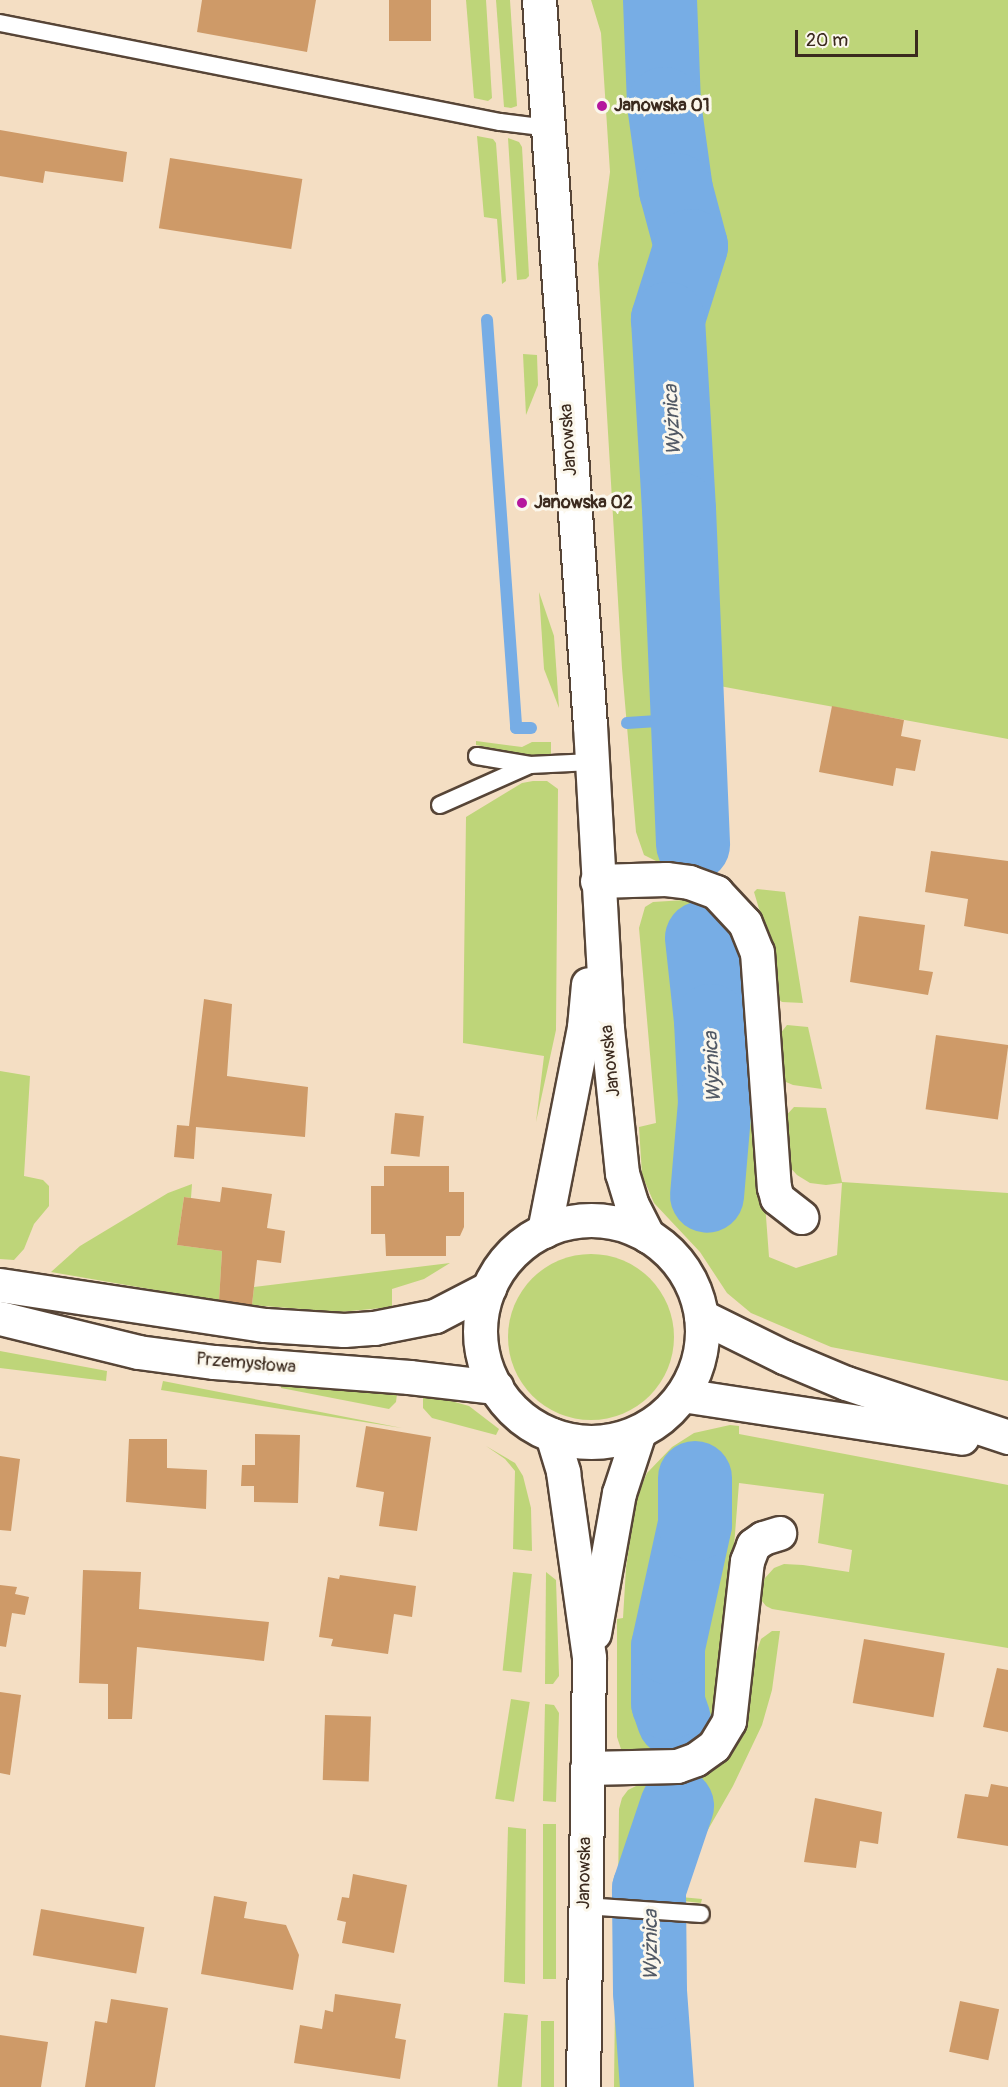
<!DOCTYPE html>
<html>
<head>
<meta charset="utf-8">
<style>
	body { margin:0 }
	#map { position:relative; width:1008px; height:2087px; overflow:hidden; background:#f4dec3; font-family:Pangolin,sans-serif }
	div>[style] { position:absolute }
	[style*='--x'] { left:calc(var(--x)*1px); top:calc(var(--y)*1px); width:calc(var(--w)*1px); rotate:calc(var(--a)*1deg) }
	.green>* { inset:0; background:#bed579; transform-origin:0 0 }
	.round { border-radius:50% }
	.stream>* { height:12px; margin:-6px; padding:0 6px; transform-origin:6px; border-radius:6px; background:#77ade5 }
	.river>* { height:74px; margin:-37px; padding:0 37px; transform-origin:37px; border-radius:37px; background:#77ade5 }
	.building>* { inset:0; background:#ce9a68; transform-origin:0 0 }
	.roads { filter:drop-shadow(2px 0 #574537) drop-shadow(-2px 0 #574537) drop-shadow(0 2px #574537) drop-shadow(0 -2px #574537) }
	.service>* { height:16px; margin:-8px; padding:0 8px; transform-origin:8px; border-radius:8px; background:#fff }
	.minor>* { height:33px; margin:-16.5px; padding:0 16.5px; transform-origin:16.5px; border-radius:16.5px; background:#fff }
	.tertiary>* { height:33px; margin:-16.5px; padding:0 16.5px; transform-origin:16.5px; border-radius:16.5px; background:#fff }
	.secondary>* { height:33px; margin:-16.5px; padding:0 16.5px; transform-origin:16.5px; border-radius:16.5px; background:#fff }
	.secondary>.ring { margin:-16.5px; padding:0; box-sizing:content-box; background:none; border:33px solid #fff; border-radius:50% }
	.dots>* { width:16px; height:16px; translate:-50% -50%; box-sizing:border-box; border:3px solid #fbf7ec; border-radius:50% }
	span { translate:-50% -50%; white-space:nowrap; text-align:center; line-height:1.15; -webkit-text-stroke:6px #fbf7ec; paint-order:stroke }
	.poi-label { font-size:18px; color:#3b2a1e; font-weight:700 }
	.left { translate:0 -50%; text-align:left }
	.street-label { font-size:18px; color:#3b2a1e }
	.water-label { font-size:20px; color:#505864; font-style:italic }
	.scale { position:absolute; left:795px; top:30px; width:123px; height:27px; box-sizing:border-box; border:3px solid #3b2a1e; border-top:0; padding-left:8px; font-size:18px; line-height:21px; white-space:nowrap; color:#3b2a1e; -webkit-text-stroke:4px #fbf7ec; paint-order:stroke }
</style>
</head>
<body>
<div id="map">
	<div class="green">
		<i style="clip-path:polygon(466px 0,486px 0,492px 98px,488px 101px,474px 98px)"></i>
		<i style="clip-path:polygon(496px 0,510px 0,517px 106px,511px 108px,504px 107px)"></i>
		<i style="clip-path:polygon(591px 0,651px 0,654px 109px,667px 190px,680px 243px,657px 319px,683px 866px,656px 861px,644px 855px,636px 832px,622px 668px,598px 264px,610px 172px,601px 33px)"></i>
		<i style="clip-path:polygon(672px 0,1008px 0,1008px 739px,698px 682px,691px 515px,679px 320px,703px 251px,680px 118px)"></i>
		<i style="clip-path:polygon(477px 136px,493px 139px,496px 143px,506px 281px,502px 284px,497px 219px,484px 217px)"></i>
		<i style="clip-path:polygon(508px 138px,519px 142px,522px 147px,529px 276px,526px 279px,517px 280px)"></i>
		<i style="clip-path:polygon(523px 354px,537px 355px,538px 385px,526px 415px)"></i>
		<i style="clip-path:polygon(539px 592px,554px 636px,559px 708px,544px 669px)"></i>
		<i style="clip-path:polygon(476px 741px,522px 747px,532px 742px,551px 742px,551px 756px,526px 755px,476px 745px)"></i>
		<i style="clip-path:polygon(533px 781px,547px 781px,558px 789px,556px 1030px,536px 1122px,544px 1056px,463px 1043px,466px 817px,522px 783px)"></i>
		<i style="clip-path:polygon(757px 889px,785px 892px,803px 1003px,782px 1002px,772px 994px,768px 939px,754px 892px)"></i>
		<i style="clip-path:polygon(685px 900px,704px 903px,733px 926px,749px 986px,769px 1257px,796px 1268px,837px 1255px,842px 1183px,826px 1185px,810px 1183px,797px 1175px,787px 1164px,781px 1121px,794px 1107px,826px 1108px,842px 1182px,1008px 1193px,1008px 1381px,831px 1347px,751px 1313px,727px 1293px,700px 1252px,654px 1203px,642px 1175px,639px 1127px,656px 1123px,639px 928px,645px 907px,653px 902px)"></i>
		<i style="clip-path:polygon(787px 1025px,808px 1027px,822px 1089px,793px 1085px,779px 1079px,776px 1039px)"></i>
		<i style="clip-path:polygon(0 1071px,30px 1076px,24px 1176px,43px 1180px,49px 1186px,49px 1206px,34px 1224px,24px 1249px,14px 1260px,0 1259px)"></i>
		<i style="clip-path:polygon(192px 1184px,191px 1198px,184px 1197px,177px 1245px,222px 1251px,219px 1301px,51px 1272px,80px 1246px,168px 1193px)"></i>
		<i class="round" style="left:508px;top:1254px;width:166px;height:166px"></i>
		<i style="clip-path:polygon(450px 1263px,424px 1279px,392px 1289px,392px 1307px,340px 1312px,252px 1305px,254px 1287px)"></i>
		<i style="clip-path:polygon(0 1351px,107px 1371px,106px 1381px,0 1368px)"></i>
		<i style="clip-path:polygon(163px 1381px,402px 1428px,161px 1390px)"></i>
		<i style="clip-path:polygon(281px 1383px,396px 1391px,397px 1394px,396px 1402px,389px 1409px,281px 1388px)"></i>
		<i style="clip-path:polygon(426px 1394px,469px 1406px,499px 1429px,496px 1435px,432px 1418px,423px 1408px,423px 1396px)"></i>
		<i style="clip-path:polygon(730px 1425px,739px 1426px,739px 1434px,1008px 1485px,1008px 1648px,772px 1609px,766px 1606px,758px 1596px,765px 1578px,774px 1568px,784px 1564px,803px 1565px,849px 1572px,852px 1550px,818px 1543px,824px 1494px,739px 1483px,733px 1559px,712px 1729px,685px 1751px,621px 1749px,617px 1737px,617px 1619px,623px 1618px,626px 1568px,636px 1498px,647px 1473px,672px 1447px,694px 1433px)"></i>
		<i style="clip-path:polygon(486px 1446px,515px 1463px,523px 1476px,531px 1508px,532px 1551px,513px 1549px,515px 1471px,505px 1459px)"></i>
		<i style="left:513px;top:1572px;width:19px;height:99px;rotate:6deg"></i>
		<i style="clip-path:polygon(546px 1572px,556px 1580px,559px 1676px,553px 1684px,545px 1684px)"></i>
		<i style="clip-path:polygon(772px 1631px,780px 1631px,772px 1690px,762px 1725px,733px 1786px,670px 1896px,702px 1899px,701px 1903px,618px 1894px,619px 1809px,622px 1798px,628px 1790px,646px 1781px,677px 1779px,751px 1668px,761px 1639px)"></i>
		<i style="left:511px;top:1699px;width:19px;height:101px;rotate:9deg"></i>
		<i style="clip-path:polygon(545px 1704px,554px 1705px,559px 1713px,556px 1802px,543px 1801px)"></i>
		<i style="left:543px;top:1824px;width:13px;height:155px"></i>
		<i style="clip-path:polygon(508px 1827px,526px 1829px,525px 1984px,504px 1982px)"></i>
		<i style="clip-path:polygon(628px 1918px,643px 1921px,653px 2087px,614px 2087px,616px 1925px)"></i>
		<i style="left:504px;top:2013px;width:24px;height:74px;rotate:5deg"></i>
		<i style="left:541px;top:2021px;width:13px;height:66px"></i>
	</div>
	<div class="stream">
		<i style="--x:487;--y:320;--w:409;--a:85.9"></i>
		<i style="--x:516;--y:728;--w:15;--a:0"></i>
		<i style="--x:627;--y:723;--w:61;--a:-3.8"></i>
	</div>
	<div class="river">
		<i style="--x:660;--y:0;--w:104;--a:87.8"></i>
		<i style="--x:664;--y:104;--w:87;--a:82.1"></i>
		<i style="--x:676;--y:190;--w:58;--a:75"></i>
		<i style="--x:691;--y:246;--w:77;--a:107.5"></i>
		<i style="--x:668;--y:319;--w:190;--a:86.7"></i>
		<i style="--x:679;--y:509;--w:336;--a:87.6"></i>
		<i style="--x:702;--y:938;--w:83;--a:83.8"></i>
		<i style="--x:711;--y:1021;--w:82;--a:87.2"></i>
		<i style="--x:715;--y:1103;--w:93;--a:94.9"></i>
		<i style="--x:674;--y:1720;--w:18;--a:-109"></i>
		<i style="--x:668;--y:1703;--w:56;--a:-90"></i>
		<i style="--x:668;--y:1647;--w:126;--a:-77.6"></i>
		<i style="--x:695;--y:1524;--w:46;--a:-90"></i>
		<i style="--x:657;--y:2087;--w:95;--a:-94.2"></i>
		<i style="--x:650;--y:1992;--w:103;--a:-90.6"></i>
		<i style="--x:649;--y:1889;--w:88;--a:-71.4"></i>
	</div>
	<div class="building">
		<i style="clip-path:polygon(202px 0,316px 0,307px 52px,197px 32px)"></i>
		<i style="left:389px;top:0;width:42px;height:41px"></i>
		<i style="clip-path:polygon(0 130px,127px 152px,123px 182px,45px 171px,43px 183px,0 176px)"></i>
		<i style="left:170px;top:158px;width:134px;height:71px;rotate:9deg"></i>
		<i style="clip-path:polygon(832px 706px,904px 720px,901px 736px,921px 740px,915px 771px,896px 768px,893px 786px,819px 772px)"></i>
		<i style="clip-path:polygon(931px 851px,1008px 861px,1008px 934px,964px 926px,968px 899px,925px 892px)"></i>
		<i style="clip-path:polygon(859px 916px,925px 925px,919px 970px,933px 972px,928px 995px,850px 982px)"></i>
		<i style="clip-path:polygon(204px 999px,232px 1004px,227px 1076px,308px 1087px,305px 1137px,196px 1127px,194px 1159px,174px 1157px,177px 1125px,189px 1126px)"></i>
		<i style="left:936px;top:1035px;width:73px;height:75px;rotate:8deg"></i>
		<i style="left:395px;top:1113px;width:29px;height:41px;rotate:6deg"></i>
		<i style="clip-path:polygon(384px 1166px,449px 1166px,449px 1192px,464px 1192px,464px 1227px,460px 1236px,446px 1236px,446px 1256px,386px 1256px,385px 1234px,371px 1234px,371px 1186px,384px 1186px)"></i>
		<i style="clip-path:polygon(222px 1187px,272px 1194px,267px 1228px,285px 1231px,281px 1263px,257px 1260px,252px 1305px,219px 1301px,222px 1251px,177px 1245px,184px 1197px,220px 1202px)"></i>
		<i style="clip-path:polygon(366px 1426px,431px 1437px,417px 1531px,379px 1526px,384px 1492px,356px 1487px)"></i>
		<i style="clip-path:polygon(255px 1434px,300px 1435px,298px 1503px,254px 1502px,254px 1486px,241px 1486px,242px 1465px,255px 1465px)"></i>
		<i style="clip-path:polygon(129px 1439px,167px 1439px,167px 1468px,207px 1470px,206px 1509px,126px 1502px)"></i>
		<i style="clip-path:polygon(0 1456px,20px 1459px,11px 1531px,0 1530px)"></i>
		<i style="clip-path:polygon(83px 1570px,141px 1572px,139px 1609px,269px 1622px,264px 1661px,137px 1647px,132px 1719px,108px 1719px,108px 1684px,79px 1683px)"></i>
		<i style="clip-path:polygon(340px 1575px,416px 1586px,412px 1617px,394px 1614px,388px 1654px,331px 1646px,333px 1639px,319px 1637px,328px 1577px,339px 1579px)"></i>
		<i style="clip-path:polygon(0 1585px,17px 1587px,15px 1594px,29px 1597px,25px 1615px,12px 1613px,6px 1647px,0 1646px)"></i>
		<i style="left:864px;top:1639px;width:82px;height:65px;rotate:10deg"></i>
		<i style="clip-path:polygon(997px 1668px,1008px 1670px,1008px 1732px,983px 1727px)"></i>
		<i style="clip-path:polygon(0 1692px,21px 1695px,10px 1775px,0 1773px)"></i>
		<i style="left:325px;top:1715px;width:46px;height:65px;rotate:2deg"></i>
		<i style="clip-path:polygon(991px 1784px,1008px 1787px,1008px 1846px,957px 1838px,965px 1794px,988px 1797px)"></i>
		<i style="clip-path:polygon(815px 1798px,882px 1812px,878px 1844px,860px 1841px,856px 1868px,804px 1862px)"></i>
		<i style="clip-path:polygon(353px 1874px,407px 1885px,394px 1953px,342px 1943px,346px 1922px,337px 1920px,342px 1897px,349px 1898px)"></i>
		<i style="clip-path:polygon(214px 1896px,247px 1902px,244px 1918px,286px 1925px,299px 1955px,293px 1990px,201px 1974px)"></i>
		<i style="left:41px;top:1909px;width:105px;height:47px;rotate:10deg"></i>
		<i style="clip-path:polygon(335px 1994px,401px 2004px,395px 2038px,406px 2040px,400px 2079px,294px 2063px,300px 2025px,322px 2029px,325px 2010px,333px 2012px)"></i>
		<i style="clip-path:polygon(111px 1999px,168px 2008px,155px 2087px,85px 2087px,95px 2021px,107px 2023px)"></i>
		<i style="left:960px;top:2001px;width:40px;height:52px;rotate:12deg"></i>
		<i style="clip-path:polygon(0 2035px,48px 2042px,41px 2087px,0 2087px)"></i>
	</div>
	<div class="roads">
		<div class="service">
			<i style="--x:0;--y:23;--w:510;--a:11.2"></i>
			<i style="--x:500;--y:122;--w:48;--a:7.1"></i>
			<i style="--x:477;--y:756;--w:54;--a:9.6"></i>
			<i style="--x:530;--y:765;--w:62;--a:-2.8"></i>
			<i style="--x:440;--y:805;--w:98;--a:-24"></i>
			<i style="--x:585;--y:1906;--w:116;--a:3.9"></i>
		</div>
		<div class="minor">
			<i style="--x:597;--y:881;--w:69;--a:-1.7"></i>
			<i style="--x:666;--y:879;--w:23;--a:7"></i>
			<i style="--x:689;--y:882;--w:29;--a:20"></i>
			<i style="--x:716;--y:892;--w:42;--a:46.9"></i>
			<i style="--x:745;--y:923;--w:31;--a:68"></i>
			<i style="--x:757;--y:952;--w:236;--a:85.9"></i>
			<i style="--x:774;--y:1187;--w:11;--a:75"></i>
			<i style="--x:777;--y:1198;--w:31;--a:38"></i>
			<i style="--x:587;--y:1768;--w:90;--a:-1.3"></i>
			<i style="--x:677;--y:1766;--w:20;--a:-20"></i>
			<i style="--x:696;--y:1759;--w:22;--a:-36"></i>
			<i style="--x:714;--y:1746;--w:29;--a:-59"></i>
			<i style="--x:729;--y:1721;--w:161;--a:-83.6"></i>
			<i style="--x:747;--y:1561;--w:17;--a:-69"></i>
			<i style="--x:753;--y:1545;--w:12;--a:-35"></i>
			<i style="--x:763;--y:1538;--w:17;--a:-17"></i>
		</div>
		<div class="tertiary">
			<i style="--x:539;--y:0;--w:727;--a:85.98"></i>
			<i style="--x:590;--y:725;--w:303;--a:86.8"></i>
			<i style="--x:607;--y:1028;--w:146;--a:84.1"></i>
			<i style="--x:622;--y:1173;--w:31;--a:73"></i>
			<i style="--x:631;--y:1203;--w:37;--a:63"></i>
			<i style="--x:544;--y:1231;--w:208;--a:-78.9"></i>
			<i style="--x:584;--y:1027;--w:43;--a:-84.7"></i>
			<i style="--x:552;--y:1435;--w:39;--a:73"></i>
			<i style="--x:563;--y:1472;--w:188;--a:82"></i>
			<i style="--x:589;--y:1658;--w:429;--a:90.8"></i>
			<i style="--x:594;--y:1633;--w:142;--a:-79.9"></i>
			<i style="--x:619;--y:1493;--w:64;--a:-71.8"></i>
		</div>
		<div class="secondary">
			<i class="ring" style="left:480px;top:1220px;width:189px;height:189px"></i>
			<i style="--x:0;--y:1285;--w:268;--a:8.6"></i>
			<i style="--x:265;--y:1325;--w:79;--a:3.6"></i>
			<i style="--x:344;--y:1330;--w:30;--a:-4"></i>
			<i style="--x:374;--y:1328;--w:62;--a:-11.1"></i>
			<i style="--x:435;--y:1316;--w:61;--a:-27.4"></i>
			<i style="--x:701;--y:1316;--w:93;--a:26.3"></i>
			<i style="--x:784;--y:1357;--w:67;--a:22.8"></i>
			<i style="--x:846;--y:1383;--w:171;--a:18.4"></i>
			<i style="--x:0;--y:1318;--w:142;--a:13.8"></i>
			<i style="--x:138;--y:1352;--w:77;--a:7.5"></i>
			<i style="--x:214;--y:1362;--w:196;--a:4.4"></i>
			<i style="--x:409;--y:1377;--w:88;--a:6.6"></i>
			<i style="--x:682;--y:1395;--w:283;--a:8.7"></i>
		</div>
	</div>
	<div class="dots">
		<i style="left:602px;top:106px;background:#b5179e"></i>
		<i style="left:522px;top:503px;background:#b5179e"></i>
	</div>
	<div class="poi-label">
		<span class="left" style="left:614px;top:106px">Janowska 01</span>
		<span class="left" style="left:534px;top:503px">Janowska 02</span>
	</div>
	<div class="street-label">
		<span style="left:569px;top:440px;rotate:-94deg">Janowska</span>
		<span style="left:611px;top:1061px;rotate:-96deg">Janowska</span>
		<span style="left:246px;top:1364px;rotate:5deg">Przemysłowa</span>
		<span style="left:585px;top:1873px;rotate:-89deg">Janowska</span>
	</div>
	<div class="water-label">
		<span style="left:672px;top:420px;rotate:-93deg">Wyżnica</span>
		<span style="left:712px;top:1067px;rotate:-93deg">Wyżnica</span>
		<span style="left:650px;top:1945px;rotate:-90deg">Wyżnica</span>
	</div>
	<div class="scale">20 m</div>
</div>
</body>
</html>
